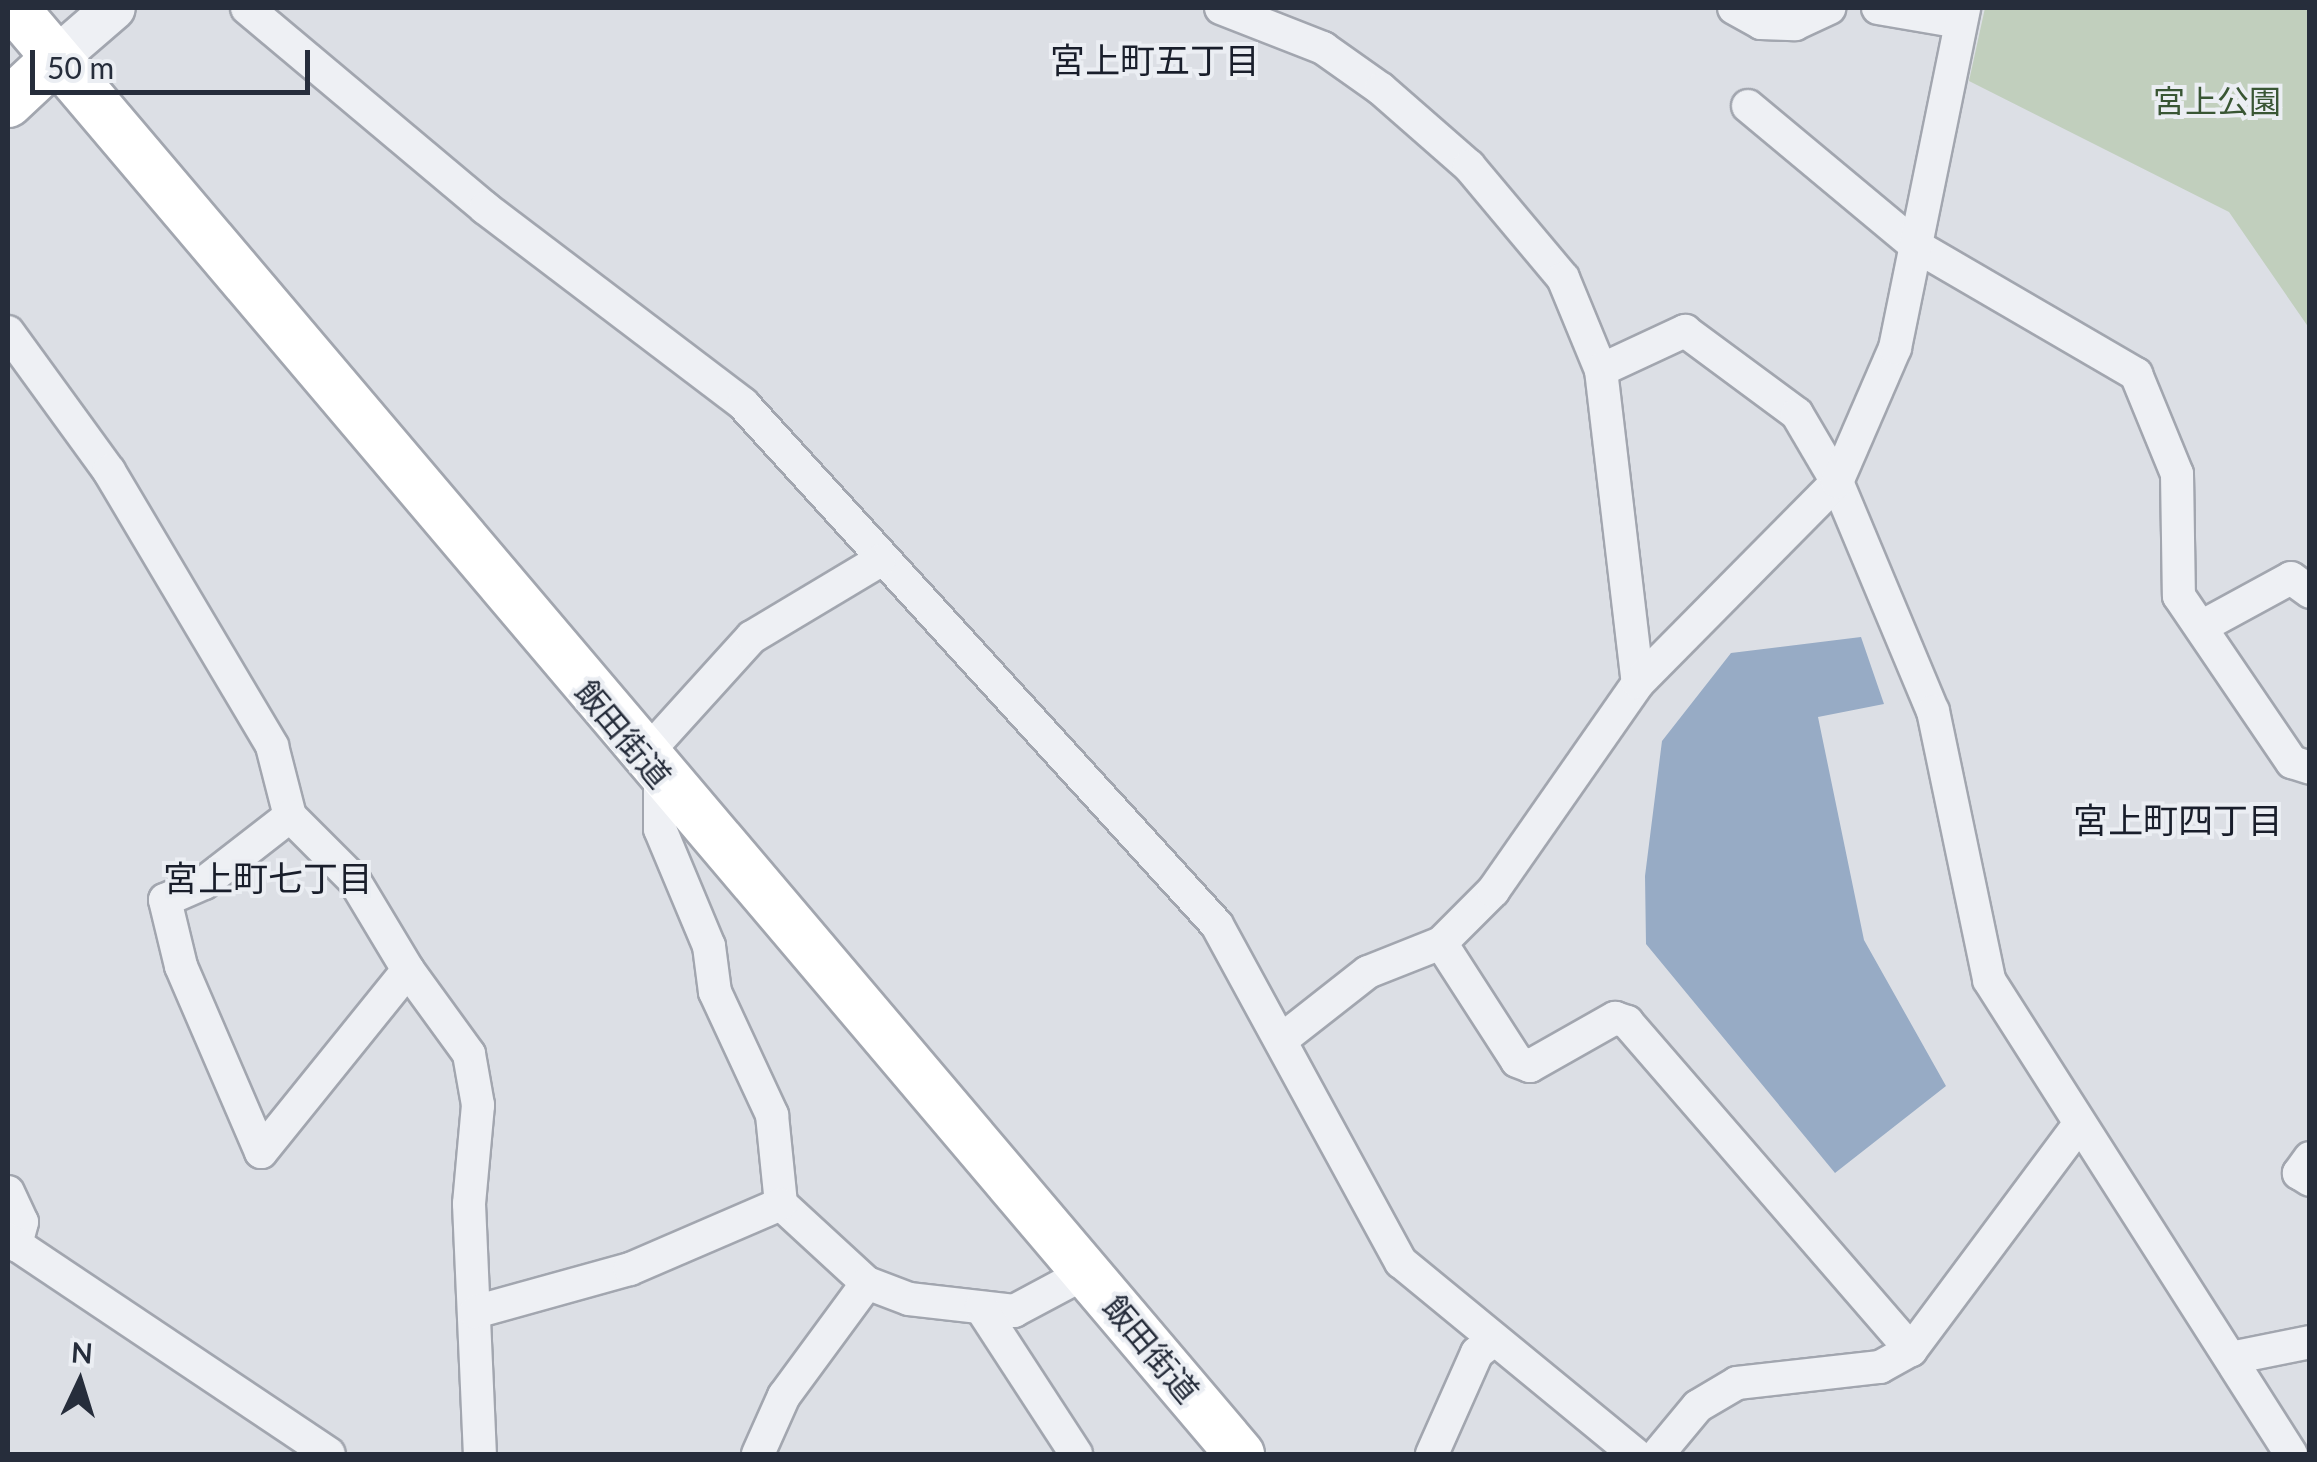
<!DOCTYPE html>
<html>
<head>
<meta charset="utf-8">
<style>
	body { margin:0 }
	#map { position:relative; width:2317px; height:1462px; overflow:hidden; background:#dcdfe5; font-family:Lato,"Noto Sans JP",sans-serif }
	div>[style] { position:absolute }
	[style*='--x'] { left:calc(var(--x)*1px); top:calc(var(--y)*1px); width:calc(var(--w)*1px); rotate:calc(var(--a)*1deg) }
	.green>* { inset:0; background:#c1cfbd }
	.water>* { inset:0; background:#97abc5 }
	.roads { filter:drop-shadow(2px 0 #a2a6af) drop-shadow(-2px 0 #a2a6af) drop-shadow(0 2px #a2a6af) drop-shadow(0 -2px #a2a6af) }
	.minor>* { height:32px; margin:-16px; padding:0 16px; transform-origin:16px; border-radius:16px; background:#eef0f4 }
	.tertiary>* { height:42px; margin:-21px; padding:0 21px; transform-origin:21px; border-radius:21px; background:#eef0f4 }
	.secondary>* { height:48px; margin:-24px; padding:0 24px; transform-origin:24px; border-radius:24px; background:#fff }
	span { translate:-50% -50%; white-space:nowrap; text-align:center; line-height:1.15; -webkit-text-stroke:8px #ebeef3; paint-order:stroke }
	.park-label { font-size:32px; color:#395634 }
	.street-label { font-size:32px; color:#262d3b }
	.neighbourhood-label { font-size:35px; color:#191e2b }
	.frame { position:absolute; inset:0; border:10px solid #262d3b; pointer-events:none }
	.north { position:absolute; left:30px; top:1332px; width:100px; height:100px; -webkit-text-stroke:8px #ebeef3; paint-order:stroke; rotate:4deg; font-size:28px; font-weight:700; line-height:40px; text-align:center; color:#262d3b }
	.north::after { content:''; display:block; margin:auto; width:35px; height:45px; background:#262d3b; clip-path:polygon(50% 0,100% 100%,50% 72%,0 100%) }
	.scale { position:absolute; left:30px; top:50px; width:280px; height:45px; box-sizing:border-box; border:5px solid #262d3b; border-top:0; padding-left:12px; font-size:30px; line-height:35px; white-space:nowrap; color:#262d3b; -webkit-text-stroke:8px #ebeef3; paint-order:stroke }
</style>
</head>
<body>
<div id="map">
	<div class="green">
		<i style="clip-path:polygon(1985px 8px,2309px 8px,2309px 328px,2229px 212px,1969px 81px)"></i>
	</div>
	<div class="water">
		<i style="clip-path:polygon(1861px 637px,1884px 704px,1818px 717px,1864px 940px,1946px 1086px,1835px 1173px,1646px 944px,1645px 876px,1662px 741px,1731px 653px)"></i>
	</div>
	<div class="roads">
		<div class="minor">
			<i style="--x:247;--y:8;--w:311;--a:40"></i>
			<i style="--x:485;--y:208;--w:324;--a:37.2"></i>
			<i style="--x:743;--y:404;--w:704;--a:47.7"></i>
			<i style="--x:1217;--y:925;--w:384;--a:61.4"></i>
			<i style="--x:1401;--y:1262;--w:303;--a:39.4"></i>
			<i style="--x:1221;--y:8;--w:110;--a:21.4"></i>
			<i style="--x:1323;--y:48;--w:71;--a:35.3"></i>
			<i style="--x:1381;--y:89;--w:117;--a:41.2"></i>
			<i style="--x:1469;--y:166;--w:146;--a:50"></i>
			<i style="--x:1563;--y:278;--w:100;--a:67.6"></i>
			<i style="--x:1601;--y:370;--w:315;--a:83.3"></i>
			<i style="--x:1734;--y:8;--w:31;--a:29"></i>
			<i style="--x:1761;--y:23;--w:34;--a:2"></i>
			<i style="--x:1795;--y:24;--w:38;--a:-25"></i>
			<i style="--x:1878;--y:8;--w:83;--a:9.7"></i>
			<i style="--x:1748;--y:106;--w:219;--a:39.8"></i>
			<i style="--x:1916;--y:246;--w:255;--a:30.2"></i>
			<i style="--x:2136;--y:374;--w:108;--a:67.7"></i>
			<i style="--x:2177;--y:474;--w:122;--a:89.1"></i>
			<i style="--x:2179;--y:596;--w:201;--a:55.8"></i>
			<i style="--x:2292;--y:762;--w:19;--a:18"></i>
			<i style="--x:8;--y:332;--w:172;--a:54"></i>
			<i style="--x:109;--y:471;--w:320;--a:59.3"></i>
			<i style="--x:272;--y:746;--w:72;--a:75.6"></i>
			<i style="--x:290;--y:816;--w:91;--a:45"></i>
			<i style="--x:354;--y:880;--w:105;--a:59"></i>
			<i style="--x:408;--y:970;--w:234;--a:128.9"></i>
			<i style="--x:261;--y:1152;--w:202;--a:-113.3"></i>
			<i style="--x:181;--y:966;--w:68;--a:-103.6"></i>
			<i style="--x:165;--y:900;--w:43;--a:-23.6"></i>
			<i style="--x:204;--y:883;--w:109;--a:-37.9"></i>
			<i style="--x:1601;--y:370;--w:93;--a:-24.9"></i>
			<i style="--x:1685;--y:331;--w:139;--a:36.5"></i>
			<i style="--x:1797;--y:414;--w:79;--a:59.5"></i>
			<i style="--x:1837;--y:482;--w:248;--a:67.3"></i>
			<i style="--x:1933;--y:711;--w:275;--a:78.2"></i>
			<i style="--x:1989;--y:980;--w:562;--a:57.5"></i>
			<i style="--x:2201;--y:627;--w:102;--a:-28.6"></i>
			<i style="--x:2291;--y:578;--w:24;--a:36"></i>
			<i style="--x:643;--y:757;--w:162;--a:-47.8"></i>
			<i style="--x:752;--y:637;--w:148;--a:-30.9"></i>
			<i style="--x:660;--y:778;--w:51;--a:90"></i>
			<i style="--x:660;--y:829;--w:127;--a:67.3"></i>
			<i style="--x:709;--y:946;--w:46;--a:82.6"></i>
			<i style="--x:715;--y:992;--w:136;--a:65.1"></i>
			<i style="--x:772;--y:1115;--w:89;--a:84.2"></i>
			<i style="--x:781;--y:1204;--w:117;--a:42.6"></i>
			<i style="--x:867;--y:1283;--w:45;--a:20.9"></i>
			<i style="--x:909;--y:1299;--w:106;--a:6.5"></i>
			<i style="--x:1014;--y:1311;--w:83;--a:-28.1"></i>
			<i style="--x:1441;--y:943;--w:140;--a:57.2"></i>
			<i style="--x:1517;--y:1061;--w:14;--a:21"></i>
			<i style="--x:1530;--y:1066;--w:98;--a:-29.5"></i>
			<i style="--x:1615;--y:1018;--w:13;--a:18"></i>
			<i style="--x:1627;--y:1022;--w:434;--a:49.1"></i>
			<i style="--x:1911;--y:1350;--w:278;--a:-53.3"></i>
			<i style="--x:408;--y:970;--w:104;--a:54"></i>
			<i style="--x:469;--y:1054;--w:52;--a:80"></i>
			<i style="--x:478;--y:1105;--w:99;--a:95.2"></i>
			<i style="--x:469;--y:1204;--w:250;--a:87.5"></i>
			<i style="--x:1285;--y:1037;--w:105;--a:-38.1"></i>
			<i style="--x:1368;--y:972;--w:79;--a:-21.7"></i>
			<i style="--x:1441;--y:943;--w:74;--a:-45"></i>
			<i style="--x:1493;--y:891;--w:254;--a:-55.1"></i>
			<i style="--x:1638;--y:683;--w:283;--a:-45.3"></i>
			<i style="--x:1837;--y:482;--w:146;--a:-66.6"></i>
			<i style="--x:1895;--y:348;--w:347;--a:-78.5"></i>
			<i style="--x:2310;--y:1158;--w:19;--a:126"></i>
			<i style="--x:2299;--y:1173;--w:13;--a:32"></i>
			<i style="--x:8;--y:1192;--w:33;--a:65"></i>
			<i style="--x:22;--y:1222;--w:24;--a:105"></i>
			<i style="--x:8;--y:1239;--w:386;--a:33.8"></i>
			<i style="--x:981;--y:1308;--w:174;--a:56.9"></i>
			<i style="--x:475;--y:1312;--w:161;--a:-15.5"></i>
			<i style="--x:630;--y:1269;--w:164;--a:-23.3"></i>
			<i style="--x:2231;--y:1358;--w:81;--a:-11.4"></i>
			<i style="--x:758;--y:1454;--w:64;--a:-65.9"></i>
			<i style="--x:784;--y:1396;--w:140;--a:-53.7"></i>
			<i style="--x:1432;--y:1454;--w:111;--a:-66"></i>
			<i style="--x:1477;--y:1353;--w:18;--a:-38"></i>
			<i style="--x:1658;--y:1454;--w:62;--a:-50.2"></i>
			<i style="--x:1698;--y:1406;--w:45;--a:-30.5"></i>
			<i style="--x:1737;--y:1383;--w:144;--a:-6.4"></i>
			<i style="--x:1880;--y:1367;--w:35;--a:-29"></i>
		</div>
		<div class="tertiary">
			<i style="--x:54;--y:60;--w:79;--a:-40.9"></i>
		</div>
		<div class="secondary">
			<i style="--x:14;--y:8;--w:1896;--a:49.71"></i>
			<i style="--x:8;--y:103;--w:63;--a:-43.1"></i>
		</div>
	</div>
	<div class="park-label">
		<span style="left:2217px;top:101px">宮上公園</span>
	</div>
	<div class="street-label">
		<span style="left:623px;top:734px;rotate:50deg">飯田街道</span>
		<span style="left:1151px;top:1349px;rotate:50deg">飯田街道</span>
	</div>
	<div class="neighbourhood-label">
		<span style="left:1155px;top:59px">宮上町五丁目</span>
		<span style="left:2178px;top:819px">宮上町四丁目</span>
		<span style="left:268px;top:877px">宮上町七丁目</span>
	</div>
	<div class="frame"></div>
	<div class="north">N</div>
	<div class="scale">50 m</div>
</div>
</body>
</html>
